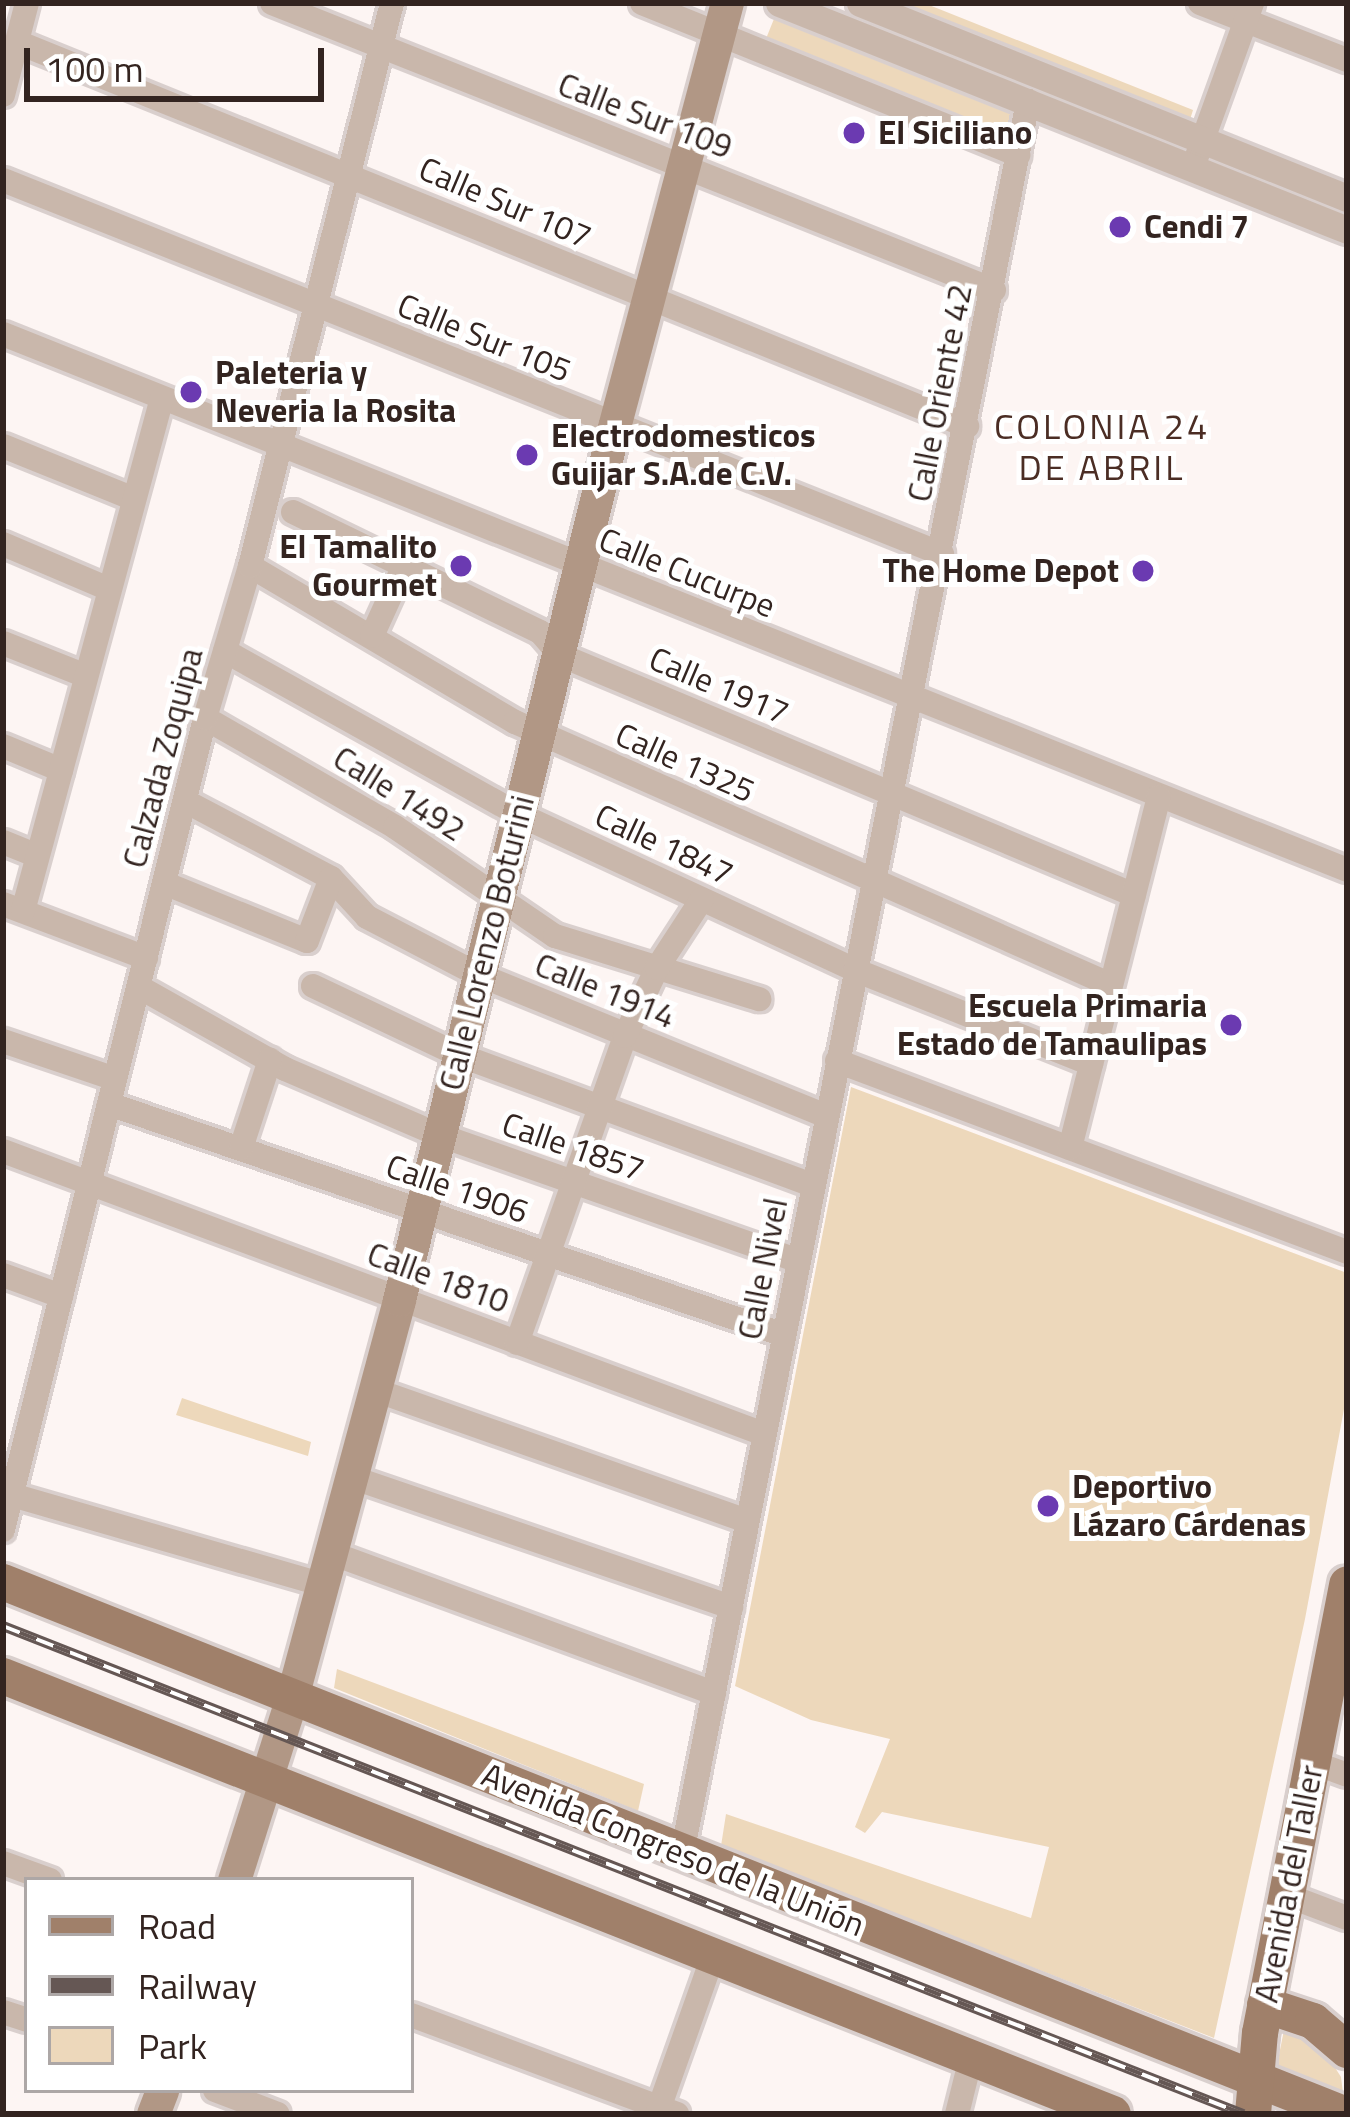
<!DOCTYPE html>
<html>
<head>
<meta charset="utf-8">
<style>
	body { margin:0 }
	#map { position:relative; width:1350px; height:2117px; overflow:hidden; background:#fdf5f3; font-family:"Titillium Web",sans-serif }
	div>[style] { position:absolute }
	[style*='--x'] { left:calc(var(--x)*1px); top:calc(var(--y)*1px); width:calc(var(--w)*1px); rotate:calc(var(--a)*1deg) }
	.green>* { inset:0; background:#edd8bb; transform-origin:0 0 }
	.roads { filter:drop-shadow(3px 0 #d9cfcd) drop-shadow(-3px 0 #d9cfcd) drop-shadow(0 3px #d9cfcd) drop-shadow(0 -3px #d9cfcd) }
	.minor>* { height:24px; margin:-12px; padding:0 12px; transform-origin:12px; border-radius:12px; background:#c9b7ab }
	.tertiary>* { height:27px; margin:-13.5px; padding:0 13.5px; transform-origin:13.5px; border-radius:13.5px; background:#c9b7ab }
	.secondary>* { height:33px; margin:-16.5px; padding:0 16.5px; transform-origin:16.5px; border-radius:16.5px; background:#b19785 }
	.primary>* { height:36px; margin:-18px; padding:0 18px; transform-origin:18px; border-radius:18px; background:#a0806a }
	.rail>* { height:10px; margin-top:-5px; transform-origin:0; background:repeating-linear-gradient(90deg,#fff 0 18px,#655754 0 36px); box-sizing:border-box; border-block:3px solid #655754 }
	.dots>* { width:33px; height:33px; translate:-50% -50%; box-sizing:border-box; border:6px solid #fff; border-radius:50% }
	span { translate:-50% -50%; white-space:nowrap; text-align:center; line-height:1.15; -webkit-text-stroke:10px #fff; paint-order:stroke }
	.street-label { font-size:33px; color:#332420 }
	.poi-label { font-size:33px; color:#332420; font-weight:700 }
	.left { translate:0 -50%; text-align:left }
	.right { translate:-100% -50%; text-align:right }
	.neighbourhood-label { font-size:36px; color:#4b2d24; letter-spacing:3px }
	.frame { position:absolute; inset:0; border:6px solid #332420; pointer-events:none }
	.legend { position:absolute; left:24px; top:1877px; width:390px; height:216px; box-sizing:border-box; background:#fff; border:3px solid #ada7a6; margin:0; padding:15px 21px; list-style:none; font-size:36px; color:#332420 }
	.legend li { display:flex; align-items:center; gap:24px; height:60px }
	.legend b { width:60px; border:3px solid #ada7a6 }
	.scale { position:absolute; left:24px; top:48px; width:300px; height:54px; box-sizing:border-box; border:6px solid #332420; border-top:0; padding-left:15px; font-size:36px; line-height:42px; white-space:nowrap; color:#332420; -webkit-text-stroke:9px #fff; paint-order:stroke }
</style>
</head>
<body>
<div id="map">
	<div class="green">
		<i style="clip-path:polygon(887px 3px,924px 3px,1193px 110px,1187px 129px)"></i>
		<i style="left:778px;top:9px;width:260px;height:34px;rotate:22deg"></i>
		<i style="clip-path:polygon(851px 1087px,1347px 1273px,1347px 1393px,1305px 1619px,1214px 2038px,721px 1846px,726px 1814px,1031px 1918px,1049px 1847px,882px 1812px,865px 1833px,855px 1827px,890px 1739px,811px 1720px,735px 1686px)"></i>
		<i style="clip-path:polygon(182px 1398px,311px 1442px,308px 1456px,176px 1415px)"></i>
		<i style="clip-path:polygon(337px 1669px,644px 1784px,638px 1811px,334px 1688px)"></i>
		<i style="clip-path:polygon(1286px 2020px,1322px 2047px,1341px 2077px,1343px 2093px,1277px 2065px)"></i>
	</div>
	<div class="roads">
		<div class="minor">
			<i style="--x:272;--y:3;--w:777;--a:21.68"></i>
			<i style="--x:642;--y:3;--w:406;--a:22"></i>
			<i style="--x:1200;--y:3;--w:158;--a:21.2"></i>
			<i style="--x:17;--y:42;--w:1025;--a:22.01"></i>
			<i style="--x:3;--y:95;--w:95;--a:-75.4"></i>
			<i style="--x:1197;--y:156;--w:163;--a:-70.2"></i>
			<i style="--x:3;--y:180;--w:1011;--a:21.72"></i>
			<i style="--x:3;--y:334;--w:1447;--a:21.74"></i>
			<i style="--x:3;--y:446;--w:139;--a:22"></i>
			<i style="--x:293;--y:512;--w:275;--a:25.9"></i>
			<i style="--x:540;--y:632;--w:30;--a:49"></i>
			<i style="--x:560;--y:655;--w:622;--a:22.69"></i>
			<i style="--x:3;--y:544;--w:115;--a:23"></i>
			<i style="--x:250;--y:566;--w:308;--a:30.5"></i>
			<i style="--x:515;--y:722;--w:651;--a:23.81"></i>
			<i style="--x:372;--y:636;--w:75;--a:-65.5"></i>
			<i style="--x:3;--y:643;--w:89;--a:21.7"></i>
			<i style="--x:225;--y:651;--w:338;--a:29.1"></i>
			<i style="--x:520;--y:815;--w:369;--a:24.8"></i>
			<i style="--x:855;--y:970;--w:254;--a:21.7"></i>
			<i style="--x:205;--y:718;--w:219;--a:29.8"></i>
			<i style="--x:395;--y:827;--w:194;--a:34.3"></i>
			<i style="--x:555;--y:936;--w:214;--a:17.2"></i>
			<i style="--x:3;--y:746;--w:63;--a:22.5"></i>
			<i style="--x:185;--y:801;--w:165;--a:27.8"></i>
			<i style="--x:331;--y:878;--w:53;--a:47.3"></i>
			<i style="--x:367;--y:917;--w:126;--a:27.4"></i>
			<i style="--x:479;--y:975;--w:375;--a:22.1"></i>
			<i style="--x:3;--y:842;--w:37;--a:22"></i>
			<i style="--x:164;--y:883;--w:154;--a:22.1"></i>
			<i style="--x:307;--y:941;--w:67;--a:-69.1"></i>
			<i style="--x:3;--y:904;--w:153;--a:20.7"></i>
			<i style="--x:23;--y:911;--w:531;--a:-74.84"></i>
			<i style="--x:313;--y:986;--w:161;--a:25.3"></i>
			<i style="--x:459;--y:1055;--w:377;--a:20.2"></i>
			<i style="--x:139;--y:987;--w:167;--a:29.3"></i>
			<i style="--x:285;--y:1069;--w:168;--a:23.2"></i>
			<i style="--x:439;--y:1135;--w:380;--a:19.3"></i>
			<i style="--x:3;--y:1041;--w:118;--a:18.7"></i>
			<i style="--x:837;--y:1061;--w:545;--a:20.53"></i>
			<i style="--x:109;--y:1104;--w:713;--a:18.89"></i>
			<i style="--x:241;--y:1148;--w:93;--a:-71.8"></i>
			<i style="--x:1070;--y:1148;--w:362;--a:-75.8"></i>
			<i style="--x:3;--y:1151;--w:812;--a:20.4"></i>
			<i style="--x:3;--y:1275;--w:62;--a:19.9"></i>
			<i style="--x:517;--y:1343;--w:325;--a:-70.6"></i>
			<i style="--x:625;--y:1036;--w:75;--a:-64.8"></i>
			<i style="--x:657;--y:968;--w:82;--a:-56.9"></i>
			<i style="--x:375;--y:1390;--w:394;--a:19.4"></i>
			<i style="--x:351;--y:1477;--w:402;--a:18.9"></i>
			<i style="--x:12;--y:1495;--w:322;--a:16.1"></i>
			<i style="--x:3;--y:1530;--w:837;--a:-76.03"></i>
			<i style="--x:205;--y:718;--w:159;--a:-73.5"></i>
			<i style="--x:250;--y:566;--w:581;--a:-75.84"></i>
			<i style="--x:331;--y:1553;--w:408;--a:20.1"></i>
			<i style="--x:1312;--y:1762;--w:37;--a:20"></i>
			<i style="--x:682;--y:1854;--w:1787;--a:-78.83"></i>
			<i style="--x:3;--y:1863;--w:50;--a:19.9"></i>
			<i style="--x:1286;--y:1895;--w:65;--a:20.7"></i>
			<i style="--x:3;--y:2012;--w:25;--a:18"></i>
			<i style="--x:411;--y:2015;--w:284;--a:20.4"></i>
			<i style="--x:215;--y:2090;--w:67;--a:20.9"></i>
			<i style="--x:657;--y:2114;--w:168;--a:-70.5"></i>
			<i style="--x:957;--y:2114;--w:58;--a:-76"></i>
		</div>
		<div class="tertiary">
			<i style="--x:779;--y:3;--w:612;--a:21.78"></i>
			<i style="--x:860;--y:3;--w:525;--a:21.82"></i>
		</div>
		<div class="secondary">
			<i style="--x:234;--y:1880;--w:192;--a:-72.4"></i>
			<i style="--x:292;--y:1697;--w:411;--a:-74.9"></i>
			<i style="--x:399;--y:1300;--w:899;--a:-76.16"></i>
			<i style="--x:614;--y:427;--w:439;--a:-75.1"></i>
			<i style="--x:153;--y:2114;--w:26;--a:-69"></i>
		</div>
		<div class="primary">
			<i style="--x:3;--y:1582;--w:1443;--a:21.64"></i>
			<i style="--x:3;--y:1676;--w:1193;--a:21.53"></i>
			<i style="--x:1265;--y:2005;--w:51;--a:18.4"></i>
			<i style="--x:1313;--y:2021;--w:45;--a:40.5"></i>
			<i style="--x:1253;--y:2114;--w:81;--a:-85.1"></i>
			<i style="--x:1260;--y:2033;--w:457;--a:-79"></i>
		</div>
	</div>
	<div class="rail">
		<i style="--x:3;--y:1626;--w:1333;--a:21.48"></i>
	</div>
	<div class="dots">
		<i style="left:854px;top:133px;background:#6b3ab1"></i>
		<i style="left:1120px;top:227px;background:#6b3ab1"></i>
		<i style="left:191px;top:392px;background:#6b3ab1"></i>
		<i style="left:527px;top:455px;background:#6b3ab1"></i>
		<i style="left:461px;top:566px;background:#6b3ab1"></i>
		<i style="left:1143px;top:571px;background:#6b3ab1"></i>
		<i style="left:1231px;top:1025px;background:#6b3ab1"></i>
		<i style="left:1048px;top:1506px;background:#6b3ab1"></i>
	</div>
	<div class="street-label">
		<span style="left:645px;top:116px;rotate:21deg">Calle Sur 109</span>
		<span style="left:505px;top:203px;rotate:23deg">Calle Sur 107</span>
		<span style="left:484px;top:338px;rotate:22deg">Calle Sur 105</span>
		<span style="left:940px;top:393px;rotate:-79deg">Calle Oriente 42</span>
		<span style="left:687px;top:573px;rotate:22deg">Calle Cucurpe</span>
		<span style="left:719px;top:686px;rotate:23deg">Calle 1917</span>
		<span style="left:163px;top:758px;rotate:-75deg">Calzada Zoquipa</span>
		<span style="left:685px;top:763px;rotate:24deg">Calle 1325</span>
		<span style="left:399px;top:794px;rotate:32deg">Calle 1492</span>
		<span style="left:664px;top:845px;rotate:25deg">Calle 1847</span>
		<span style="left:487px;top:943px;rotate:-76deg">Calle Lorenzo Boturini</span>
		<span style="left:605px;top:991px;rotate:22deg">Calle 1914</span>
		<span style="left:573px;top:1147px;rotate:19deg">Calle 1857</span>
		<span style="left:457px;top:1189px;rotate:19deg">Calle 1906</span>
		<span style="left:763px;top:1269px;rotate:-79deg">Calle Nivel</span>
		<span style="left:438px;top:1278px;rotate:20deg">Calle 1810</span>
		<span style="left:673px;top:1850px;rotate:22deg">Avenida Congreso de la Unión</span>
		<span style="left:1289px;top:1884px;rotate:-79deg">Avenida del Taller</span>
	</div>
	<div class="poi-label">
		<span class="left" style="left:878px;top:133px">El Siciliano</span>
		<span class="left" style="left:1144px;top:227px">Cendi 7</span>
		<span class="left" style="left:215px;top:392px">Paleteria y<br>Neveria la Rosita</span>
		<span class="left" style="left:551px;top:455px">Electrodomesticos<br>Guijar S.A.de C.V.</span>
		<span class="right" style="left:437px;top:566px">El Tamalito<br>Gourmet</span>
		<span class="right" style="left:1119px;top:571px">The Home Depot</span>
		<span class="right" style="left:1207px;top:1025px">Escuela Primaria<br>Estado de Tamaulipas</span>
		<span class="left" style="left:1072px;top:1506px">Deportivo<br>Lázaro Cárdenas</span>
	</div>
	<div class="neighbourhood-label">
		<span style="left:1102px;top:446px">COLONIA 24<br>DE ABRIL</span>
	</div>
	<div class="frame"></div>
	<ul class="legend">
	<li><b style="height:15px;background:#a0806a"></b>Road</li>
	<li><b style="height:15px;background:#655754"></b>Railway</li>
	<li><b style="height:33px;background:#edd8bb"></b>Park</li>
	</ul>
	<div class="scale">100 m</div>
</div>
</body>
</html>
